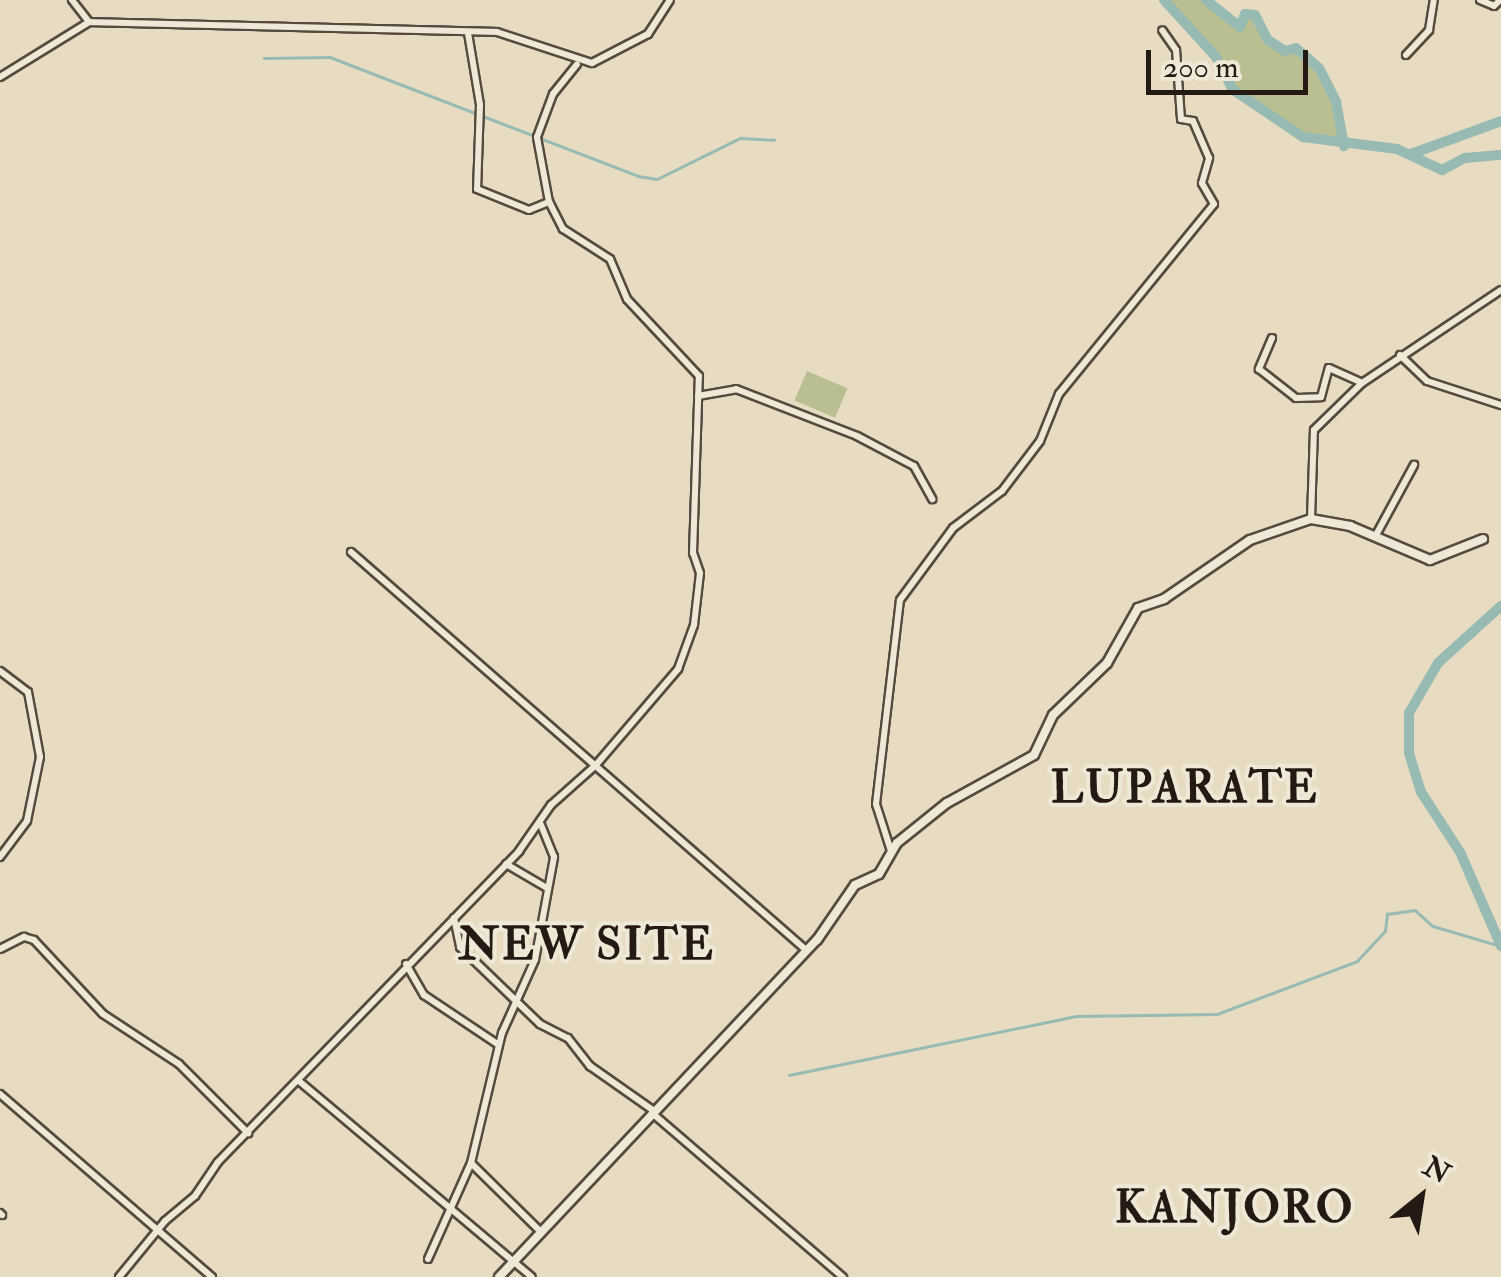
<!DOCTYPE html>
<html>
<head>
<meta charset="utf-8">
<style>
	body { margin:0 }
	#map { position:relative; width:1501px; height:1277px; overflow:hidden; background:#e7dbc2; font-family:"IM FELL Double Pica",serif }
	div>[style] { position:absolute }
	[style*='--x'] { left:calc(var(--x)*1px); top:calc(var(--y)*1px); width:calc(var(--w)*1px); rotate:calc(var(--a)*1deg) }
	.green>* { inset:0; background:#b9bf91; transform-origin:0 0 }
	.stream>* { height:2.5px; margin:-1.25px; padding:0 1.25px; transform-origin:1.25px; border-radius:1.25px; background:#97bbb3 }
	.river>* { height:10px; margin:-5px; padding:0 5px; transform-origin:5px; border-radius:5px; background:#97bbb3 }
	.roads { filter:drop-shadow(2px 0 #564a3f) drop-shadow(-2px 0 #564a3f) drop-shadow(0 2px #564a3f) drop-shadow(0 -2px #564a3f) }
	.minor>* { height:6px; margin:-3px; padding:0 3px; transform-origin:3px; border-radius:3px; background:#efe8d7 }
	.tertiary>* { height:8px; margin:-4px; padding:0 4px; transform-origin:4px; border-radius:4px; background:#efe8d7 }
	span { translate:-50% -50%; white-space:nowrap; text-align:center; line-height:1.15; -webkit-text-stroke:8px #efe8d7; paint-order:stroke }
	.district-label { font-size:45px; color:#251913; font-weight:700; letter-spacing:2.5px }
	.north { position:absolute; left:1371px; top:1147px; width:100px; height:100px; -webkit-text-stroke:8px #efe8d7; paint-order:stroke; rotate:30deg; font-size:28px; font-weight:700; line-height:40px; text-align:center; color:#251913 }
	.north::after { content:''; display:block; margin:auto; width:35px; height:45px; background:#251913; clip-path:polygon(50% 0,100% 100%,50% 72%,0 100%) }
	.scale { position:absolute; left:1146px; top:50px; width:162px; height:45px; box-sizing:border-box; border:5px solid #251913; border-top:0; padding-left:12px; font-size:30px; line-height:35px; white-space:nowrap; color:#251913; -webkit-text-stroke:8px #efe8d7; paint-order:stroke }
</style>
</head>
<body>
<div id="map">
	<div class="green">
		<i style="clip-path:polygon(1164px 0,1206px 0,1239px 26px,1245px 14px,1255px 15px,1268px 40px,1285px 51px,1296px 48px,1327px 80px,1344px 146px,1303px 137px,1245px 99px)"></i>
		<i style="left:807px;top:371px;width:44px;height:32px;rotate:23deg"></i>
	</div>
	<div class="stream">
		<i style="--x:264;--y:58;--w:66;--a:-0.9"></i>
		<i style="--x:330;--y:57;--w:330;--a:21.1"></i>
		<i style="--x:638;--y:176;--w:19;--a:9"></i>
		<i style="--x:657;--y:179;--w:93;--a:-26.3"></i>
		<i style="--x:740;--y:138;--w:34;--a:3"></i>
		<i style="--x:789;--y:1075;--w:294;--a:-11.6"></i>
		<i style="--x:1077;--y:1016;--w:140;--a:-0.8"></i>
		<i style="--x:1217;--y:1014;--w:150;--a:-20.7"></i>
		<i style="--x:1357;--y:961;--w:41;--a:-47"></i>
		<i style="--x:1385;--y:931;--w:17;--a:-83"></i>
		<i style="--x:1387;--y:914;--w:28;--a:-8"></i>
		<i style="--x:1415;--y:910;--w:24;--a:42"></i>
		<i style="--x:1433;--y:926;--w:71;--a:16.4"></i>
	</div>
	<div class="river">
		<i style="--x:1164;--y:0;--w:77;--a:47.6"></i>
		<i style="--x:1216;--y:57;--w:36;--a:63"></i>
		<i style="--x:1232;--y:89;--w:86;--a:34.1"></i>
		<i style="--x:1303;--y:137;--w:95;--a:7.3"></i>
		<i style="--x:1397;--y:149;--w:50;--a:25"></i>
		<i style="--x:1442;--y:170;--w:26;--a:-28"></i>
		<i style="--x:1465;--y:158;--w:36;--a:-5"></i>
		<i style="--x:1206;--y:0;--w:43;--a:38.5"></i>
		<i style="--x:1240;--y:27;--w:14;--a:-69"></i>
		<i style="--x:1245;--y:14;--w:10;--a:6"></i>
		<i style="--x:1255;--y:15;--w:28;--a:63"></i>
		<i style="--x:1268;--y:40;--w:20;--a:33"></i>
		<i style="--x:1285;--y:51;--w:11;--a:-15"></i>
		<i style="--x:1296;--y:48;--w:30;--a:41"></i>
		<i style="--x:1319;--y:68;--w:38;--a:63"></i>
		<i style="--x:1336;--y:102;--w:45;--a:79.7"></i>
		<i style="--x:1411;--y:154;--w:96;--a:-20.1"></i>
		<i style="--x:1501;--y:606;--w:85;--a:137.9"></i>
		<i style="--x:1438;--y:663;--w:58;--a:120.1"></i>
		<i style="--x:1409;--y:713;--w:40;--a:90"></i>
		<i style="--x:1409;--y:753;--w:41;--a:72.9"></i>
		<i style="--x:1421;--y:792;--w:72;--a:57"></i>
		<i style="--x:1460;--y:852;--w:103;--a:66.4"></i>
	</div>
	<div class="roads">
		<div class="minor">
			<i style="--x:72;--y:0;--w:28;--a:52"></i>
			<i style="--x:1480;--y:0;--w:15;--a:23"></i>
			<i style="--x:1494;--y:6;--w:8;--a:-45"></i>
			<i style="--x:468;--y:33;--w:73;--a:80.5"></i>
			<i style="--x:480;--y:105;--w:84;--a:92"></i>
			<i style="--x:477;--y:189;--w:56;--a:22"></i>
			<i style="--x:529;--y:210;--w:22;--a:-22"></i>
			<i style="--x:1406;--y:55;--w:34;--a:-47"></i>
			<i style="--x:1429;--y:30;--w:30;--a:-81"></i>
			<i style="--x:0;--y:77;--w:105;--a:-31.7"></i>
			<i style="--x:89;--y:22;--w:408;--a:1.4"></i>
			<i style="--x:497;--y:32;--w:100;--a:18.1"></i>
			<i style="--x:592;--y:63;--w:63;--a:-27.4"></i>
			<i style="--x:648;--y:34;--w:40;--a:-57.1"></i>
			<i style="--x:1272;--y:338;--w:34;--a:113"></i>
			<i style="--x:1259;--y:369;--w:47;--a:38.1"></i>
			<i style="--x:1296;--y:398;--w:25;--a:-2"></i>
			<i style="--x:1321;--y:397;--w:30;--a:-75"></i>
			<i style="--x:1329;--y:368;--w:36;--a:24"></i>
			<i style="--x:1400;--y:355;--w:37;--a:44"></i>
			<i style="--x:1427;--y:381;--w:78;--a:18"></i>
			<i style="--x:698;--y:396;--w:39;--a:-10"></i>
			<i style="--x:736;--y:389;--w:130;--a:21.2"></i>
			<i style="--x:857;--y:436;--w:64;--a:27.8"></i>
			<i style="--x:914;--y:466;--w:38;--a:61"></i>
			<i style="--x:1311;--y:519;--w:89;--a:-88.1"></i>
			<i style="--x:1314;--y:430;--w:67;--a:-44.4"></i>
			<i style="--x:1362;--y:383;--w:167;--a:-33.8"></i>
			<i style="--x:1376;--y:535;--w:80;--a:-61.5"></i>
			<i style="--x:351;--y:552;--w:605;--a:41.18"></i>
			<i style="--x:0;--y:671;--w:35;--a:37"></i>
			<i style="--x:28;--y:692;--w:66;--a:79.5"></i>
			<i style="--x:40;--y:757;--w:65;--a:101.5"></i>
			<i style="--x:27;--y:821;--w:45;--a:126.9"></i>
			<i style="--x:891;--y:851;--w:49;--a:-107.7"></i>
			<i style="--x:876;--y:804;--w:205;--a:-83.3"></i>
			<i style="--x:900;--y:600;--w:89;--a:-53.6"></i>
			<i style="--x:953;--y:528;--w:61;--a:-37.1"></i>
			<i style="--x:1002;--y:491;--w:63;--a:-52.8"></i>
			<i style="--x:1040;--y:441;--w:51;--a:-68"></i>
			<i style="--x:1059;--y:394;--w:245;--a:-50.8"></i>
			<i style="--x:1214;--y:204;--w:24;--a:-120"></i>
			<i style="--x:1202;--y:183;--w:26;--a:-74"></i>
			<i style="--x:1209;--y:158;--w:40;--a:-113.4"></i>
			<i style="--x:1193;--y:121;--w:12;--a:-171"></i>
			<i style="--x:1181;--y:119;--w:69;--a:-94.1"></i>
			<i style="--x:1176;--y:50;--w:24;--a:-125"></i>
			<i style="--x:506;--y:864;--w:48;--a:30.3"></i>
			<i style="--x:454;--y:918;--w:30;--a:78"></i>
			<i style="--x:460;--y:947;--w:111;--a:43.9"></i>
			<i style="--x:540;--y:1024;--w:31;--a:27"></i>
			<i style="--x:568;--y:1038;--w:36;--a:52"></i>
			<i style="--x:590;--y:1066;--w:78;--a:35.1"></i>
			<i style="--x:0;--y:949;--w:27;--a:-27"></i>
			<i style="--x:24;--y:937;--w:10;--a:17"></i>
			<i style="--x:34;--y:940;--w:101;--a:47"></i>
			<i style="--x:103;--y:1014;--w:91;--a:33.3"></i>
			<i style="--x:179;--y:1064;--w:98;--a:45"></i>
			<i style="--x:406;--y:964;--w:36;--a:60"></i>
			<i style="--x:424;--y:995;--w:90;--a:33.7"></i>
			<i style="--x:299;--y:1081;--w:304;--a:40.1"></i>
			<i style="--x:0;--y:1094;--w:280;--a:40.8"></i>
			<i style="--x:652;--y:1113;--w:252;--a:40.7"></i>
			<i style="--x:471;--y:1163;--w:97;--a:44.6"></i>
			<i style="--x:0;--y:1213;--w:3;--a:45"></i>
			<i style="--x:428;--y:1259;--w:105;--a:-65.9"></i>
			<i style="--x:471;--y:1163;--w:134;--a:-76.6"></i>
			<i style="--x:502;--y:1033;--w:80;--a:-65.7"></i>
			<i style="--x:535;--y:960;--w:105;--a:-79.5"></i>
			<i style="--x:554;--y:857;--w:35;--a:-112"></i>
			<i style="--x:119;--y:1277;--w:72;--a:-50.6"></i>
			<i style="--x:165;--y:1221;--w:39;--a:-40"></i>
			<i style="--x:195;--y:1196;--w:41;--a:-55.9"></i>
			<i style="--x:218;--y:1162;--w:433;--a:-45.9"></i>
			<i style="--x:519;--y:851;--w:56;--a:-55.2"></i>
			<i style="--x:551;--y:805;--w:59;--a:-41.6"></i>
			<i style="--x:595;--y:766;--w:128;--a:-49.4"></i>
			<i style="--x:678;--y:669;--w:47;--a:-70"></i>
			<i style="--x:694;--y:625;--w:52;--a:-83.4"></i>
			<i style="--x:700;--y:573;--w:21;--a:-109"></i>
			<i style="--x:693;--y:553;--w:177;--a:-88.1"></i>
			<i style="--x:699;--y:376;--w:105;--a:-133.1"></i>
			<i style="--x:627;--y:299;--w:43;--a:-113"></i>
			<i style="--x:610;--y:259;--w:56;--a:-147.4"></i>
			<i style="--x:563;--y:229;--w:30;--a:-117"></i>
			<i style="--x:549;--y:202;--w:66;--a:-100.5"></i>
			<i style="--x:537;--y:137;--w:46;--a:-69.6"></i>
			<i style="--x:553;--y:94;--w:38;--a:-51"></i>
		</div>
		<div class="tertiary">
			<i style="--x:499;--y:1277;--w:463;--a:-46.7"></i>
			<i style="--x:817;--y:940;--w:67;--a:-55.4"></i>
			<i style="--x:855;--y:885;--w:26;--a:-25"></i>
			<i style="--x:879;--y:874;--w:36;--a:-60"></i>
			<i style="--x:897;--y:843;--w:64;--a:-38.7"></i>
			<i style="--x:947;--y:803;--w:99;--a:-28.9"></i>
			<i style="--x:1034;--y:755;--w:44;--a:-64.6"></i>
			<i style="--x:1053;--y:715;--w:75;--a:-43.9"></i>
			<i style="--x:1107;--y:663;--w:63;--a:-60.6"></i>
			<i style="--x:1138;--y:608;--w:28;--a:-19"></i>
			<i style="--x:1164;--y:599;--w:104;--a:-34.5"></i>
			<i style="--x:1250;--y:540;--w:65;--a:-19"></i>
			<i style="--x:1311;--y:519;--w:40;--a:10"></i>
			<i style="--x:1350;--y:526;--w:87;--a:23"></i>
			<i style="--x:1430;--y:560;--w:57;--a:-21.6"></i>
		</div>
	</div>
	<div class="district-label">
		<span style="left:1185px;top:789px">LUPARATE</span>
		<span style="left:587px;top:946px">NEW SITE</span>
		<span style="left:1235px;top:1209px">KANJORO</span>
	</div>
	<div class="north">N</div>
	<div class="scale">200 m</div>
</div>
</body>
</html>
